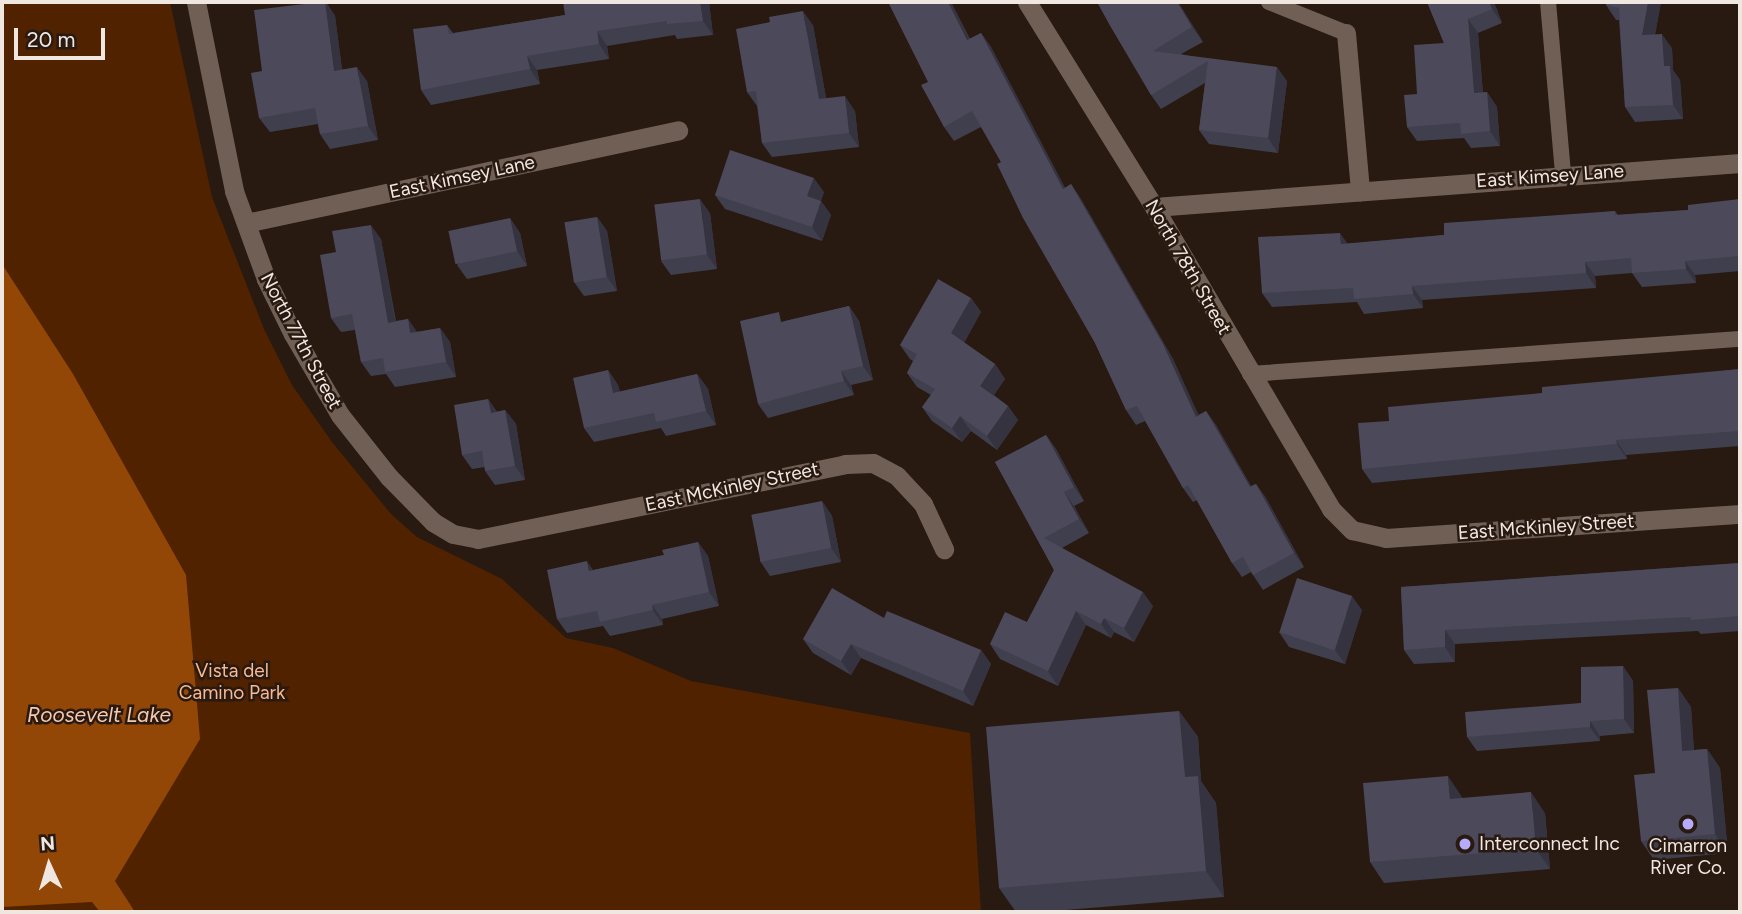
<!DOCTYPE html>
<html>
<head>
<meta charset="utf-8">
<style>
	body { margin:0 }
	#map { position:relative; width:1742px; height:914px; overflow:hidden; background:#281911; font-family:Figtree,sans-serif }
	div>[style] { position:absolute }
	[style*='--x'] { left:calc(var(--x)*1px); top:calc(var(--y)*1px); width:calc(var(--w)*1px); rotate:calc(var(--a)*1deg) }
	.green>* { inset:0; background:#502200 }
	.water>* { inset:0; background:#924707 }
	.service>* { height:16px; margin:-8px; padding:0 8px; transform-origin:8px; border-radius:8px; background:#705f54 }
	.minor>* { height:19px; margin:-9.5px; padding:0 9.5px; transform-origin:9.5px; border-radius:9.5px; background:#705f54 }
	.wall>* { inset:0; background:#403f4d }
	.shaded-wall>* { inset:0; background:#34333f }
	.building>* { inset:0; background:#4b495a; transform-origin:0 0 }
	.dots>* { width:19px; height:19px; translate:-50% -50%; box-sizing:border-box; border:4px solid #281911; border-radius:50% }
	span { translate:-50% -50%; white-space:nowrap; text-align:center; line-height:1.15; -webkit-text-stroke:5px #281911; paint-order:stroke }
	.street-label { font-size:19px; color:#f1e7e1 }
	.park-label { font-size:19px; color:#f8b891 }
	.poi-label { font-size:19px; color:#f1e7e1 }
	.left { translate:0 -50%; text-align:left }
	.water-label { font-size:21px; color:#f5c9b0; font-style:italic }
	.frame { position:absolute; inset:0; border:4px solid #f1e7e1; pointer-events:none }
	.north { position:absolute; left:14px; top:830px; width:70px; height:70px; -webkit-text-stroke:5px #281911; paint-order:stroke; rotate:356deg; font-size:19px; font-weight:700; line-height:28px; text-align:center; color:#f1e7e1 }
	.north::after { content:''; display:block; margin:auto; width:24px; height:32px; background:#f1e7e1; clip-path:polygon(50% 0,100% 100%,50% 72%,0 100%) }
	.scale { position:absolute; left:14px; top:28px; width:91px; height:32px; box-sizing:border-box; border:4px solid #f1e7e1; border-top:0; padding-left:9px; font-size:21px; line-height:24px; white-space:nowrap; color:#f1e7e1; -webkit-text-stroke:5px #281911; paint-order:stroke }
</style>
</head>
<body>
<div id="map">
	<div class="green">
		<i style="clip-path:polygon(2px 2px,170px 2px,212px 197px,264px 329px,292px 385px,332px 442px,391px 514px,417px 537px,502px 579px,566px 638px,613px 648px,691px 681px,970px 733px,981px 912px,2px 912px)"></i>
	</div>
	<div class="water">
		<i style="clip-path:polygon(2px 264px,73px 374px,186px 575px,200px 739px,115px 881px,135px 912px,100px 912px,92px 902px,2px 907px)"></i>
	</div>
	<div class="service">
		<i style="--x:1269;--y:2;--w:83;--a:21.9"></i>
		<i style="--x:1548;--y:2;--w:173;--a:85"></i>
		<i style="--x:1250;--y:374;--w:491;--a:-4.1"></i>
	</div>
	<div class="minor">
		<i style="--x:196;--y:2;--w:193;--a:78.6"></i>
		<i style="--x:234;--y:191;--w:94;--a:70"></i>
		<i style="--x:266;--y:279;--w:61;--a:63.9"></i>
		<i style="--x:293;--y:334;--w:94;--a:59.9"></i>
		<i style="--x:340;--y:415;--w:79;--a:51.7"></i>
		<i style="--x:389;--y:477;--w:63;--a:45.6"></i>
		<i style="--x:433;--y:522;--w:23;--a:31"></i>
		<i style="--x:453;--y:534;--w:25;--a:11"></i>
		<i style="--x:478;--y:539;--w:375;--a:-11.5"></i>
		<i style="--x:845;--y:464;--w:28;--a:-2"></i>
		<i style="--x:873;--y:463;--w:27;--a:28"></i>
		<i style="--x:897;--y:476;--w:38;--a:47"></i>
		<i style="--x:923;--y:504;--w:50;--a:65"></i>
		<i style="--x:1027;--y:2;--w:241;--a:58.2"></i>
		<i style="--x:1154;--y:207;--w:350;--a:59.6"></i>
		<i style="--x:1331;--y:509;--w:30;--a:45"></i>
		<i style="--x:1352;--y:530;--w:35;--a:13"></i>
		<i style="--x:1386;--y:538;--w:355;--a:-3.9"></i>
		<i style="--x:1346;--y:33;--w:159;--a:84.9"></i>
		<i style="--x:1154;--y:207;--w:588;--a:-4.29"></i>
		<i style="--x:246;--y:223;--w:442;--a:-12.1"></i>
	</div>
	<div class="wall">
		<i style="clip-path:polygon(326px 2px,335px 16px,342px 69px,367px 81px,378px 140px,330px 149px,320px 134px,318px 124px,270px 132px,259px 118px,262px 71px)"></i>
		<i style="clip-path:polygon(709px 2px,713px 35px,677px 39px,675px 35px,607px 46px,609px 59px,537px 70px,540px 84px,431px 105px,421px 90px,447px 25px,453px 33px,565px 15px)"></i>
		<i style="clip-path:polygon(951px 2px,970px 39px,981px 33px,991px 47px,1065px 188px,1071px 184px,1081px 199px,1173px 359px,1198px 415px,1206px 411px,1216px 425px,1251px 486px,1256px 484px,1266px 498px,1304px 567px,1263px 590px,1251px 572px,1242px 577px,1232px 563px,1197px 500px,1193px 502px,1183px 488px,1145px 421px,1136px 425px,1126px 410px,1095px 343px,1001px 162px,981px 127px,954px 141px,944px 127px,928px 82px)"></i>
		<i style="clip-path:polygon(1178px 2px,1203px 42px,1181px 54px,1287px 81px,1278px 153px,1209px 144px,1199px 130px,1205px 83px,1161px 109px,1151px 95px,1108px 22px)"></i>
		<i style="clip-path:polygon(1427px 2px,1494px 2px,1502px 23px,1478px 33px,1483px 93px,1487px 92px,1497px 107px,1500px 146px,1471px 148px,1464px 138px,1417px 141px,1407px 127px,1417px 94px,1444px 43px)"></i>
		<i style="clip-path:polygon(1606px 2px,1661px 2px,1655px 35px,1672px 48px,1673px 70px,1680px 80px,1683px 119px,1635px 122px,1625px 107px,1619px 20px,1616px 20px,1606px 5px)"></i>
		<i style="clip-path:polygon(813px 25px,826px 98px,855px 111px,859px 147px,772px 157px,762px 143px,757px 106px,747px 92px)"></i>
		<i style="clip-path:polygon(824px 192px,821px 201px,831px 215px,822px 241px,725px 209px,715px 195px)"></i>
		<i style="clip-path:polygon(1740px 199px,1740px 271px,1695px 275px,1696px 283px,1642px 287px,1632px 273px,1595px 276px,1596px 288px,1422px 300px,1423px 308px,1364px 314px,1357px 302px,1272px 307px,1262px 293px,1348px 244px,1444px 235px,1615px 211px,1618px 215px,1688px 210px)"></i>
		<i style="clip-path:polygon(710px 213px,717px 269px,671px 275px,661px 261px)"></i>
		<i style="clip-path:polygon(597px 217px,607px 231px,617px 291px,584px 296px,574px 282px)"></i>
		<i style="clip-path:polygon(510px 218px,520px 233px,527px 266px,467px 279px,457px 265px)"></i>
		<i style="clip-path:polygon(381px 239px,396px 321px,408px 319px,417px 332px,440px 328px,450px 342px,456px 377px,395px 387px,386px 374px,371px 376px,361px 362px,355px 330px,341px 332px,331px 318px,336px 252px)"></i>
		<i style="clip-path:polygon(971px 298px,981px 312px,964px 343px,995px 364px,1005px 379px,994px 395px,1008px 406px,1018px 420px,997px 450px,971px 431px,962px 442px,932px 421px,922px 407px,931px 395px,917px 387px,907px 373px,913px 361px,910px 359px,900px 345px)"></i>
		<i style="clip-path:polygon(849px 306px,859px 321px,873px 380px,851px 385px,854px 395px,768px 418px,758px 404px,785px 321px)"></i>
		<i style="clip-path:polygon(1740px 369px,1740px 446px,1626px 455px,1627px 459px,1372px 483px,1362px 469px,1389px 421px,1542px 393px)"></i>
		<i style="clip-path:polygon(608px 370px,618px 385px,620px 392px,697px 374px,708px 389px,716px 425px,666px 436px,661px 428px,594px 442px,584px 428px)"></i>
		<i style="clip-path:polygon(488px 399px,497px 412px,505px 410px,516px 424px,525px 480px,495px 485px,485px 471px,485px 467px,472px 469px,462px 455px)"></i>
		<i style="clip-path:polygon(1046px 435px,1056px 449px,1084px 501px,1074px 506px,1089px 533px,1062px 548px,1153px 606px,1134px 642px,1114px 632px,1111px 638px,1086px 625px,1058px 686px,1000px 659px,990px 644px,1027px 622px,1054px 570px,995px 462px)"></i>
		<i style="clip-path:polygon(822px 501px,832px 516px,841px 562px,770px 576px,760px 561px)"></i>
		<i style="clip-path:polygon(698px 542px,708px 556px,719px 606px,662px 619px,663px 625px,610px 636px,603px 626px,567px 633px,557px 619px,593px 570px,664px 555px)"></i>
		<i style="clip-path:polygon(1740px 563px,1740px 631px,1701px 634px,1698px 631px,1455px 644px,1455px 662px,1414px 664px,1404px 650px,1401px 587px)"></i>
		<i style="clip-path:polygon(1362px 610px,1345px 664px,1289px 647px,1279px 632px)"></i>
		<i style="clip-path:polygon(884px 618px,981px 650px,991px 664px,973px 706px,861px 658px,851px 675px,813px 653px,803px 639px)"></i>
		<i style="clip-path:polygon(1623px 666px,1633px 681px,1634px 733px,1600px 736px,1600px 741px,1477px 751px,1467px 737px,1581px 703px)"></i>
		<i style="clip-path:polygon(1678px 688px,1691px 707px,1694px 750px,1707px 749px,1720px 768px,1728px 853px,1654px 860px,1641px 841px,1655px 773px)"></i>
		<i style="clip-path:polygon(1179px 711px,1198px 737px,1201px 781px,1216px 803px,1224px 897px,1041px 912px,1016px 912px,999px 888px)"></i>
		<i style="clip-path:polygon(1462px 798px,1545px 813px,1550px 869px,1384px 883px,1370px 862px)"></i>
	</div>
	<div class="shaded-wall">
		<i style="clip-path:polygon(325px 2px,335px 16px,344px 85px,334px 71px)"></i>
		<i style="clip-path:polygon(700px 2px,709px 2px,713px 35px,703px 21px)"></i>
		<i style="clip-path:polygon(948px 2px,951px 2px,977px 55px,967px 40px)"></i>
		<i style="clip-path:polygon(1177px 2px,1178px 2px,1203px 42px,1192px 27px)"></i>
		<i style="clip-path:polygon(1489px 2px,1494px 2px,1502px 23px,1492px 9px)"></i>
		<i style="clip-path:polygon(1648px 2px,1661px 2px,1652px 50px,1642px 35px)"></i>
		<i style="clip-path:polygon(803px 11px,813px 25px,829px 114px,819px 99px)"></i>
		<i style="clip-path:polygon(1468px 19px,1478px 33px,1484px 108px,1474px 93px)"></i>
		<i style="clip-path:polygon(597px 31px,607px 46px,609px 59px,599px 44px)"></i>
		<i style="clip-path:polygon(981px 33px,991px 47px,1073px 203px,1063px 189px)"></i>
		<i style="clip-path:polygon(1662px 34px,1672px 48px,1673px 70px,1680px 80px,1683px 119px,1673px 105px,1664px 66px)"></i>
		<i style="clip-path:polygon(527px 56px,537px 70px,540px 84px,530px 69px)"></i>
		<i style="clip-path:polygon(357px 67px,367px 81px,378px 140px,368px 126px)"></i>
		<i style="clip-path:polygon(1277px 67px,1287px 81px,1278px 153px,1268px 138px)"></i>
		<i style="clip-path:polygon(1487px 92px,1497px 107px,1500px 146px,1490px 131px)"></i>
		<i style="clip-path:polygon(845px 96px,855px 111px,859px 147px,849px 133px)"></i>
		<i style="clip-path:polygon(814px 178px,824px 192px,817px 210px,807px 196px)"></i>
		<i style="clip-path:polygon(1071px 184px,1081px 199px,1173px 359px,1206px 431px,1196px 417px)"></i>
		<i style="clip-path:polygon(700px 199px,710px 213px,717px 269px,707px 255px)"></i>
		<i style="clip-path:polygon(821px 201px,831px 215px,822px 241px,812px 227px)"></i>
		<i style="clip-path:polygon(597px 217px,607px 231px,617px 291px,607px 277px)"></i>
		<i style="clip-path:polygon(510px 218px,520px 233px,527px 266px,517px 251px)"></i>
		<i style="clip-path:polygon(371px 225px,381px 239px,398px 337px,388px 323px)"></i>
		<i style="clip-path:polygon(1340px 233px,1350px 247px,1341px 244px)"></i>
		<i style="clip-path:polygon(1685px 261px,1695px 275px,1696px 283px,1686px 269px)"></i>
		<i style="clip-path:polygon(1585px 262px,1595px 276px,1596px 288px,1586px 273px)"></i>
		<i style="clip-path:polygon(1412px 286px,1422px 300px,1423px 308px,1413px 294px)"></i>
		<i style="clip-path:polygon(971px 298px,981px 312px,961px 348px,951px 333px)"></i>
		<i style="clip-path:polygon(849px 306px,859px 321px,873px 380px,863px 366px)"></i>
		<i style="clip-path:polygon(408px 319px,418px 334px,410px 333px)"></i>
		<i style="clip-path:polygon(440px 328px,450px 342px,456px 377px,446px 362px)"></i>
		<i style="clip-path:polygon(995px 364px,1005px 379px,990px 400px,980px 386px)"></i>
		<i style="clip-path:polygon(608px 370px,618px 385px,623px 407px,613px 393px)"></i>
		<i style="clip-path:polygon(841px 371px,851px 385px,854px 395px,844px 381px)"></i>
		<i style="clip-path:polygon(697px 374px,708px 389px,716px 425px,706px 411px)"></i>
		<i style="clip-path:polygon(488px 399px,498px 413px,491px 413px)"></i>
		<i style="clip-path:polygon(1008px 406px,1018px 420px,997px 450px,987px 436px)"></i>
		<i style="clip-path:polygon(505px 410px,516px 424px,525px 480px,515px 466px)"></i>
		<i style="clip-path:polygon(1206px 411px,1216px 425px,1260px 502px,1250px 487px)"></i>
		<i style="clip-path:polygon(960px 416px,971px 431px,962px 442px,952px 428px)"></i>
		<i style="clip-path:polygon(1046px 435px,1056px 449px,1084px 501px,1074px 487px)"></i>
		<i style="clip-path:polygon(1616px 440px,1626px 455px,1627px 459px,1617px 444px)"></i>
		<i style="clip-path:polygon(1256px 484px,1266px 498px,1304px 567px,1294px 553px)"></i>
		<i style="clip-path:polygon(1064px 492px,1074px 506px,1089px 533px,1079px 519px)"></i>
		<i style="clip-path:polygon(822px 501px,832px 516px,841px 562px,831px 548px)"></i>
		<i style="clip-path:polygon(698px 542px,708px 556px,719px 606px,709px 592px)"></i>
		<i style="clip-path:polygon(587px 561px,597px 576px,589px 571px)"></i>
		<i style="clip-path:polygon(1143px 592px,1153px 606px,1134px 642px,1124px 628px)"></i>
		<i style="clip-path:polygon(1352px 596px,1362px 610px,1345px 664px,1335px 650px)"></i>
		<i style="clip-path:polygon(652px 605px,662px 619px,663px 625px,653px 610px)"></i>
		<i style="clip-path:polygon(1076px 611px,1086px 625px,1058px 686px,1048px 671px)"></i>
		<i style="clip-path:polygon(1104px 618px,1114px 632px,1111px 638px,1101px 624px)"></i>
		<i style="clip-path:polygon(1445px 630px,1455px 644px,1455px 662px,1445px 647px)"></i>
		<i style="clip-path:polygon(851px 644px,861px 658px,851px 675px,841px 661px)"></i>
		<i style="clip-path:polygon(981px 650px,991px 664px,973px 706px,963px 691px)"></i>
		<i style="clip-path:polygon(1623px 666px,1633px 681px,1634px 733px,1624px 719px)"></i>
		<i style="clip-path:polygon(1678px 688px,1691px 707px,1695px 770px,1682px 751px)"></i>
		<i style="clip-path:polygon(1179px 711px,1198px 737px,1201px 781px,1216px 803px,1224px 897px,1206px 871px,1185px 777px)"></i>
		<i style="clip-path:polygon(1590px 721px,1600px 736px,1600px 741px,1590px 727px)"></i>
		<i style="clip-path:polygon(1707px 749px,1720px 768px,1728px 853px,1715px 834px)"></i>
		<i style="clip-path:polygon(1448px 776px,1462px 797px,1464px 819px,1450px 799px)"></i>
		<i style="clip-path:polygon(1531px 792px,1545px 813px,1550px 869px,1536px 849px)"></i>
	</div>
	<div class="building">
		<i style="clip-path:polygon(321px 2px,325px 2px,334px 71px,357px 67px,368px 126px,320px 134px,315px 108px,259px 118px,251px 73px,262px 71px,254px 10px)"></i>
		<i style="clip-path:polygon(563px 2px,700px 2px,703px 21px,667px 24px,667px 21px,597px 31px,599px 44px,527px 56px,530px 69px,421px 90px,413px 29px,447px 25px,449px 34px,565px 15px)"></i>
		<i style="clip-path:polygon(888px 2px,948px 2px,967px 40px,981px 33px,1063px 189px,1071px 184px,1163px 344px,1196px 417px,1206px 411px,1250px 487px,1256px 484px,1294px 553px,1253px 575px,1243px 557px,1232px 563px,1188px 485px,1183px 488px,1137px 406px,1126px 410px,1095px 343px,1023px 218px,997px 164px,1001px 162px,972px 111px,944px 127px,921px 85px,928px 82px)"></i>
		<i style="clip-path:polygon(1097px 2px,1177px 2px,1192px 27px,1153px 51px,1277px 67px,1268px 138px,1199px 130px,1208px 61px,1151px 95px,1108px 22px)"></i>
		<i style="clip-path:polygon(1427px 2px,1489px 2px,1492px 9px,1468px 19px,1474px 93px,1487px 92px,1490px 131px,1461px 134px,1460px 123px,1407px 127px,1404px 95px,1417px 94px,1414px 45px,1444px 43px)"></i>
		<i style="clip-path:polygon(1606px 2px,1648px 2px,1642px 35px,1662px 34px,1664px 66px,1670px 66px,1673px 105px,1625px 107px,1619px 8px,1606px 5px)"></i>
		<i style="clip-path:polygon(803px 11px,819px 99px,845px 96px,849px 133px,762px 143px,756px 91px,747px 92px,736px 29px,770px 22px,769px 17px)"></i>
		<i style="clip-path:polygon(730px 150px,814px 178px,807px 196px,821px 201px,812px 227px,715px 195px)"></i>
		<i style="left:700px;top:199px;width:56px;height:46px;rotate:83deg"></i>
		<i style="clip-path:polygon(1740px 199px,1740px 256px,1685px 261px,1686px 269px,1632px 273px,1631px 258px,1585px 262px,1586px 273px,1412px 286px,1413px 294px,1354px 299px,1353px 288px,1262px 293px,1258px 237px,1340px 233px,1341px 244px,1444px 235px,1444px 223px,1615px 211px,1615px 215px,1688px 210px,1688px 205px)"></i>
		<i style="left:597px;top:217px;width:61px;height:33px;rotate:81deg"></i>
		<i style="left:510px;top:218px;width:34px;height:63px;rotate:78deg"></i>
		<i style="clip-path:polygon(371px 225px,388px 323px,408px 319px,410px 333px,440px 328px,446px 362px,385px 372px,383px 358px,361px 362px,352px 314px,331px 318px,320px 255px,336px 252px,332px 231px)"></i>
		<i style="clip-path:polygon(938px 279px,971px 298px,951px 333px,995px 364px,980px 386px,1008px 406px,987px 436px,960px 416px,952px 428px,922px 407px,935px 389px,907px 373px,917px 354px,900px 345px)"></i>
		<i style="clip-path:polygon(849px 306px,863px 366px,841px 371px,844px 381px,758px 404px,740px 321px,779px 312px,781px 322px)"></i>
		<i style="clip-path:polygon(1740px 369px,1740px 431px,1616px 440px,1617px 444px,1362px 469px,1358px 423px,1389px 421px,1388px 407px,1542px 393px,1542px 387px)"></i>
		<i style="clip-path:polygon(608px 370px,613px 393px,697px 374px,706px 411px,656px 422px,654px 413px,584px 428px,573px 378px)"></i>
		<i style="clip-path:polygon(488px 399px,491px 413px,505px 410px,515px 466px,485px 471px,482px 451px,462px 455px,454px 405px)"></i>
		<i style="clip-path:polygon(1046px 435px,1074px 487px,1064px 492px,1079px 519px,1044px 538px,1143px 592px,1124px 628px,1104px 618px,1101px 624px,1076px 611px,1048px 671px,990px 644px,1005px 612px,1027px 622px,1054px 570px,995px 462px)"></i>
		<i style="left:822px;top:501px;width:48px;height:72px;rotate:79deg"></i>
		<i style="clip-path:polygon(698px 542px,709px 592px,652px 605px,653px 610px,600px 622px,597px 611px,557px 619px,547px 570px,587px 561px,589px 571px,664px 555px,662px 550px)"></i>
		<i style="clip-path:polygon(1740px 563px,1740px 616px,1691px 620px,1690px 617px,1445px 630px,1445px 647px,1404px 650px,1401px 587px)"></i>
		<i style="left:1297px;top:578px;width:58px;height:57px;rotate:18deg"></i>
		<i style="clip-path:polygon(832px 588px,884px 618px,887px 611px,981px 650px,963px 691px,851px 644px,841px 661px,803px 639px)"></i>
		<i style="clip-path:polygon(1623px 666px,1624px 719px,1590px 721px,1590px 727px,1467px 737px,1465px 712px,1581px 703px,1581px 667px)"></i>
		<i style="clip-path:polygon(1678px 688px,1682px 751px,1707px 749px,1715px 834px,1641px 841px,1634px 775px,1655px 773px,1647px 690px)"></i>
		<i style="clip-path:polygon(1179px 711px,1185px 777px,1198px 776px,1206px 871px,999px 888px,986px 727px)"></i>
		<i style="clip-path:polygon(1448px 776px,1450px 799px,1531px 792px,1536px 849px,1370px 862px,1363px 783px)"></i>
	</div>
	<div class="dots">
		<i style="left:1688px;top:824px;background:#b6abf8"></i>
		<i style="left:1465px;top:844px;background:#b6abf8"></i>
	</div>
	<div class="street-label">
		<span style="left:1550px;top:176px;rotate:-4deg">East Kimsey Lane</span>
		<span style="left:462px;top:177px;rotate:-12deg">East Kimsey Lane</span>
		<span style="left:1188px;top:267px;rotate:60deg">North 78th Street</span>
		<span style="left:301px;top:341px;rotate:62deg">North 77th Street</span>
		<span style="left:732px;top:487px;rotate:-12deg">East McKinley Street</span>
		<span style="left:1546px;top:527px;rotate:-4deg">East McKinley Street</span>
	</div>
	<div class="park-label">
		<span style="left:232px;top:682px">Vista del<br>Camino Park</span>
	</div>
	<div class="poi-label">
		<span class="left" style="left:1479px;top:844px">Interconnect Inc</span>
		<span style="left:1688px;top:857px">Cimarron<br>River Co.</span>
	</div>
	<div class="water-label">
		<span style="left:99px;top:715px">Roosevelt Lake</span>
	</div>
	<div class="frame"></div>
	<div class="north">N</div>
	<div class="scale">20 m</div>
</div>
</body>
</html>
